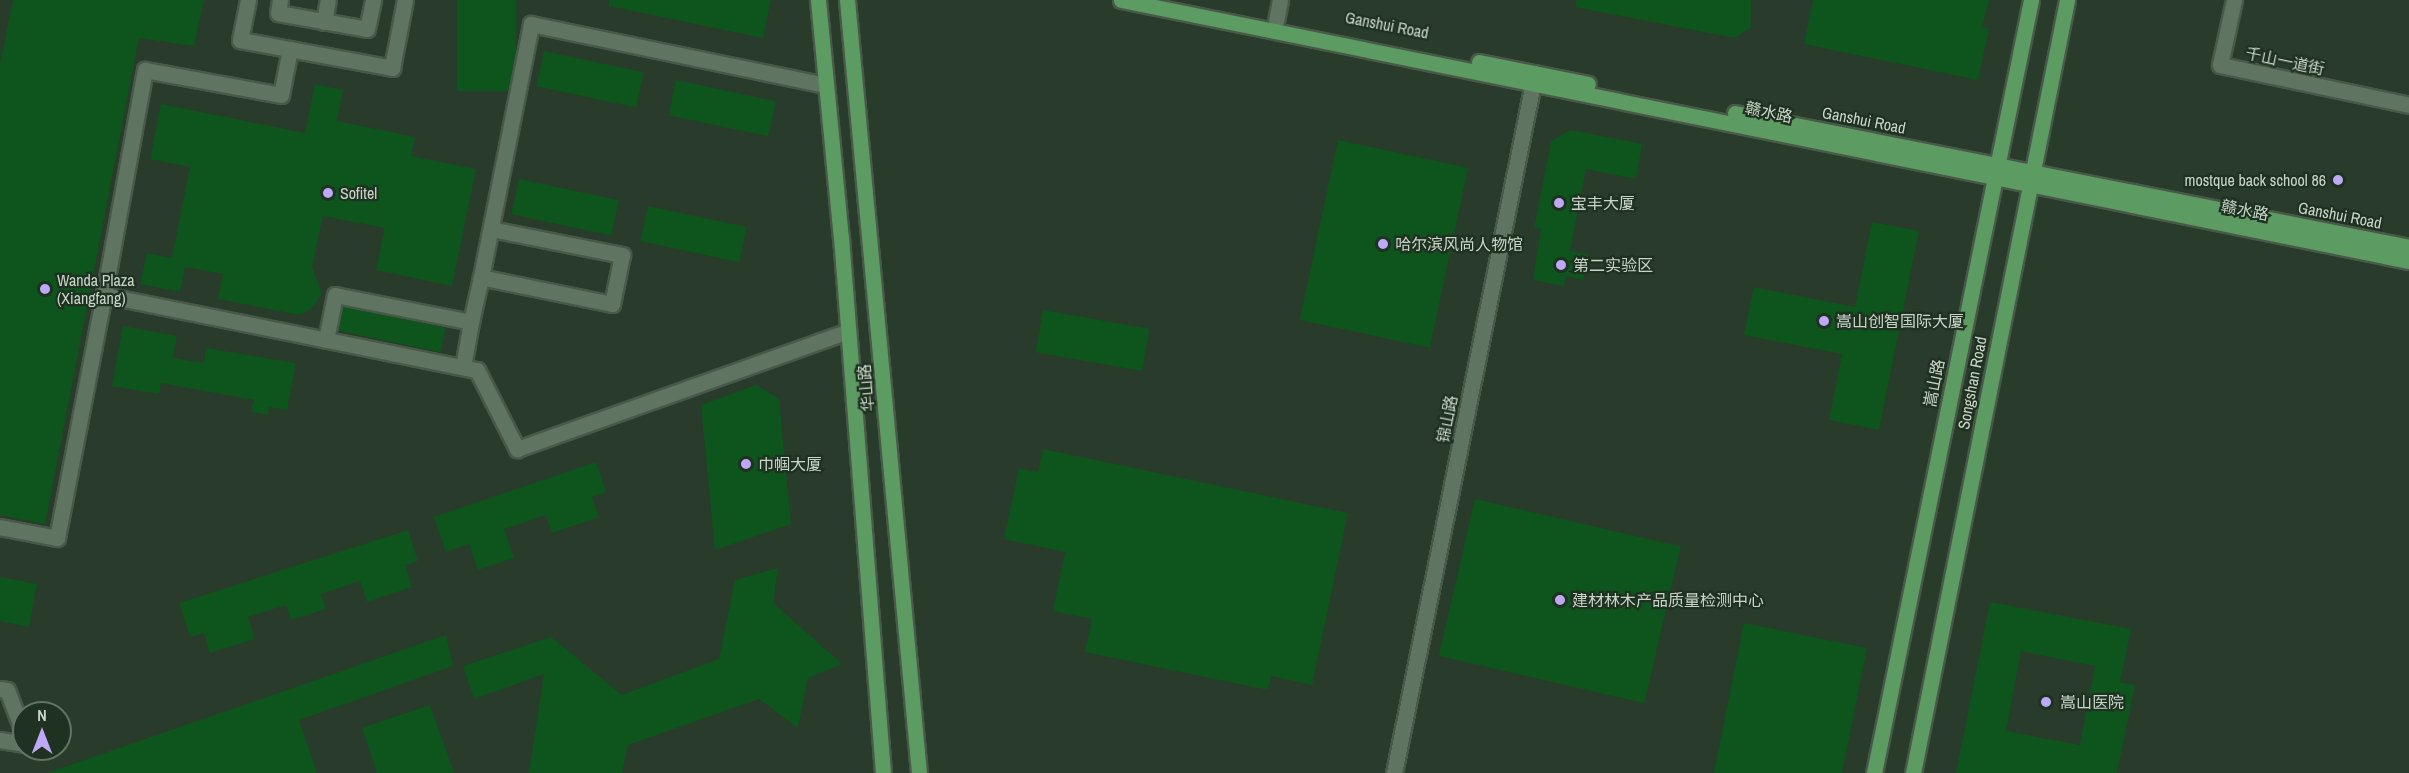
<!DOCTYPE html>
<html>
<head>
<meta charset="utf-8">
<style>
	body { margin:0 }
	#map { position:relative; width:2409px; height:773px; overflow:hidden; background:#293b2a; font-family:"Archivo Narrow","Noto Sans SC",sans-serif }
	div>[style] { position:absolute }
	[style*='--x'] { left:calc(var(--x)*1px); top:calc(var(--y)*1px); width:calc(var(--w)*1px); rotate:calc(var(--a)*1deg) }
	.building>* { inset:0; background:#0d551d; transform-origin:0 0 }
	.roads { filter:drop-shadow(2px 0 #485849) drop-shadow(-2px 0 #485849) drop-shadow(0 2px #485849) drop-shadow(0 -2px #485849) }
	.minor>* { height:15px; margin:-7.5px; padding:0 7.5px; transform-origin:7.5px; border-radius:7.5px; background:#607561 }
	.major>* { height:15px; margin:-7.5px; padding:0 7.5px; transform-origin:7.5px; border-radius:7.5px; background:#5c9b62 }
	.dots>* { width:16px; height:16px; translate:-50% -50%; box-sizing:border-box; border:3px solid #1f3120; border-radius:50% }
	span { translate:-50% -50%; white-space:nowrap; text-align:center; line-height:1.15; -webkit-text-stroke:4.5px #1f3120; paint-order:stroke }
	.street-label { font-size:16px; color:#cad5ca }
	.poi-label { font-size:16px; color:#cad5ca }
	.right { translate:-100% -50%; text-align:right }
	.left { translate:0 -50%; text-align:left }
	.north { position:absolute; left:12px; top:701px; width:60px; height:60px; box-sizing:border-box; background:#1f3120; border:2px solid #637364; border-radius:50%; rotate:0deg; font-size:16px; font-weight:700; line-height:24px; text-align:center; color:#cad5ca }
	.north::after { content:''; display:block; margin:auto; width:21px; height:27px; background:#bda9f5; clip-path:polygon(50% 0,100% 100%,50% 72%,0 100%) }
</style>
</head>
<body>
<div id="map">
	<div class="building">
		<i style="clip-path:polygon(13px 0,204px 0,194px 46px,139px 38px,45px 524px,0 515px,0 64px)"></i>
		<i style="left:457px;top:0;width:59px;height:91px"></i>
		<i style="clip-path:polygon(609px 0,771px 0,763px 38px,609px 6px)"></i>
		<i style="clip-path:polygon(1576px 0,1751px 0,1751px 27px,1735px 38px,1575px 7px)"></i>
		<i style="clip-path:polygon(1813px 0,1989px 0,1982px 27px,1989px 29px,1978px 80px,1804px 44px)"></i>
		<i style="left:544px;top:51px;width:102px;height:36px;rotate:12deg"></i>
		<i style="left:676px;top:80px;width:102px;height:36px;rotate:12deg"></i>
		<i style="clip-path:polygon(315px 84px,343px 90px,337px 121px,415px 137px,411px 156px,476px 169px,452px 286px,376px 270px,385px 228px,323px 216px,312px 267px,322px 294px,311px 309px,299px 315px,218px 299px,223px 274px,185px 267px,180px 292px,140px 284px,147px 253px,172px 258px,190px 167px,150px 159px,161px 104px,305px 133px)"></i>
		<i style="clip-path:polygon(1571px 130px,1642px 144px,1636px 179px,1586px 169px,1570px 251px,1588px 254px,1583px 280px,1566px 276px,1564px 286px,1533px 280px,1541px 229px,1534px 228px,1551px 141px)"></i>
		<i style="left:1338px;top:140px;width:133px;height:184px;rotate:12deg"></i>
		<i style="left:519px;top:179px;width:102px;height:36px;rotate:12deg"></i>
		<i style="left:648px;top:206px;width:101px;height:36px;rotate:12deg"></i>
		<i style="clip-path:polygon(1872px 222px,1919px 231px,1879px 430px,1829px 420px,1842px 354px,1744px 335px,1754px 287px,1855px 307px)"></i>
		<i style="left:343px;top:306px;width:105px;height:25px;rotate:12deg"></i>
		<i style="left:1043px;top:310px;width:108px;height:43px;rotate:10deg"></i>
		<i style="clip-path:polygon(123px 326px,177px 336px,173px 358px,204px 363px,206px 348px,296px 363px,287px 410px,269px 407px,268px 415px,251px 412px,254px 400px,161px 383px,159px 394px,112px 386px)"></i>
		<i style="clip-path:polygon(756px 385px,779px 399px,791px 524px,715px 550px,701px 405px)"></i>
		<i style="clip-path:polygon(1043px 449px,1348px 513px,1312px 685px,1271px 676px,1268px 690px,1085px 652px,1092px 619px,1053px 611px,1065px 552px,1004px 539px,1019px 468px,1038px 472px)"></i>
		<i style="clip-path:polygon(596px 462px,606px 492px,592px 497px,599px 517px,552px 533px,546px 515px,504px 529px,514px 558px,478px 570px,469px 544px,446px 552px,434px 517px)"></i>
		<i style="left:1475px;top:499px;width:211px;height:161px;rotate:13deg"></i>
		<i style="clip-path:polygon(408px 530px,418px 561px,405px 565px,412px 587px,367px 602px,360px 581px,321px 594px,326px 609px,291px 620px,286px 605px,248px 617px,255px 639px,210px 653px,204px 633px,190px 637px,179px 603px)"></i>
		<i style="clip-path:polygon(778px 568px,773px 603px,842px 664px,808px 678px,798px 728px,759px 699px,628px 745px,622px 773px,529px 773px,544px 674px,474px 699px,463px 666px,551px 637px,622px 695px,719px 659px,735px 580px)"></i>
		<i style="clip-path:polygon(0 577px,37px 584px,29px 627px,0 621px)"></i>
		<i style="clip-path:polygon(evenodd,1990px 602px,2131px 629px,2120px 682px,2135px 685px,2117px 773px,1956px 773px,1990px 602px,2021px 651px,2095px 666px,2080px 745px,2006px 731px,2021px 651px)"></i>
		<i style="clip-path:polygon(1744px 623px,1867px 648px,1842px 773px,1714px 773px)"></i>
		<i style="clip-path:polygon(446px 635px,453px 666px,299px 720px,317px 773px,47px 773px)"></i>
		<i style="clip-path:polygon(430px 705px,454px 773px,377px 773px,362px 728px)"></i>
	</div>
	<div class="roads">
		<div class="minor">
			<i style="--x:248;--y:0;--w:41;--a:101.3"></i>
			<i style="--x:240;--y:40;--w:155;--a:10.4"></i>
			<i style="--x:392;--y:68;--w:69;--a:-79.2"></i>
			<i style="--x:280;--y:0;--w:13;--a:99"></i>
			<i style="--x:278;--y:13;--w:90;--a:10.2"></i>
			<i style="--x:367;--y:29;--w:30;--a:-78"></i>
			<i style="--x:2234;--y:0;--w:66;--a:102.2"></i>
			<i style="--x:2220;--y:65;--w:193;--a:11.9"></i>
			<i style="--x:1276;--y:21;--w:21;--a:-79"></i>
			<i style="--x:324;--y:22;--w:22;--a:-80"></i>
			<i style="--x:491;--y:229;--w:134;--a:11.2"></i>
			<i style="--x:622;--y:255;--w:50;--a:101.5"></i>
			<i style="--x:612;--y:304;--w:134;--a:-168.4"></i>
			<i style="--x:481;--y:277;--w:258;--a:-78.8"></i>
			<i style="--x:531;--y:24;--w:301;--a:11.7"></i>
			<i style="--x:104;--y:295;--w:229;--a:-79.7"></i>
			<i style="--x:145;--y:70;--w:138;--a:10.4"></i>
			<i style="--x:281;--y:95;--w:47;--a:-78.9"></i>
			<i style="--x:326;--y:340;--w:46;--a:-78.7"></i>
			<i style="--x:335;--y:295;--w:139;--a:11.2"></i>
			<i style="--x:471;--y:322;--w:46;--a:-77.5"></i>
			<i style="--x:463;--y:367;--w:46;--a:-79.9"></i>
			<i style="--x:0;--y:527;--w:58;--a:10.9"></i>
			<i style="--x:57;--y:538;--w:248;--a:-79.1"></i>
			<i style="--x:104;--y:295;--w:380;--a:11.4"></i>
			<i style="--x:477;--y:370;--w:89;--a:63.1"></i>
			<i style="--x:517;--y:449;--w:351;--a:-19.6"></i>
			<i style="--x:0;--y:689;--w:7;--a:8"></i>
			<i style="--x:7;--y:690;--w:47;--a:68.9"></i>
			<i style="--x:0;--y:740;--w:24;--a:9"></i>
			<i style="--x:1394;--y:773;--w:714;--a:-78.61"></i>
		</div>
		<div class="major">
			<i style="--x:818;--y:0;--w:238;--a:84.5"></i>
			<i style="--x:841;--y:237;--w:538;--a:85.52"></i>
			<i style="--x:847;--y:0;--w:776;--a:84.68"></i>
			<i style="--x:1121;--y:0;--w:1314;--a:11.46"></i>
			<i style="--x:1479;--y:62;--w:111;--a:11.4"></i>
			<i style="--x:1735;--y:113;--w:687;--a:11.24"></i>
			<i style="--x:1874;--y:773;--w:789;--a:-78.52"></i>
			<i style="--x:1913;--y:773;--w:788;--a:-78.73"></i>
		</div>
	</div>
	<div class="dots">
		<i style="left:2338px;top:180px;background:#bda9f5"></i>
		<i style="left:328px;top:193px;background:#bda9f5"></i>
		<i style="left:1559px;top:203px;background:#bda9f5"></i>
		<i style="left:1383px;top:244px;background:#bda9f5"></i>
		<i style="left:1561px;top:265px;background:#bda9f5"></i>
		<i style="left:45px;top:289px;background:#bda9f5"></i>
		<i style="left:1824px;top:321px;background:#bda9f5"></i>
		<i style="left:746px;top:464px;background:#bda9f5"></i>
		<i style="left:1560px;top:600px;background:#bda9f5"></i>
		<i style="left:2046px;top:702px;background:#bda9f5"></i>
	</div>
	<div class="street-label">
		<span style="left:1387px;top:25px;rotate:11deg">Ganshui Road</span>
		<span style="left:2285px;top:61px;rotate:12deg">千山一道街</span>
		<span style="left:1769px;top:112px;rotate:12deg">赣水路</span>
		<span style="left:1864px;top:120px;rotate:11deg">Ganshui Road</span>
		<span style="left:2245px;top:210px;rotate:11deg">赣水路</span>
		<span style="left:2340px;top:215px;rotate:11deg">Ganshui Road</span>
		<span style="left:1934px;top:383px;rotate:-79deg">嵩山路</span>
		<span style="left:1972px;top:383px;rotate:-79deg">Songshan Road</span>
		<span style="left:866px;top:388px;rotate:-95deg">华山路</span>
		<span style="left:1447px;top:419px;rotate:-79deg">锦山路</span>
	</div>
	<div class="poi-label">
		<span class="right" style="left:2326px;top:180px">mostque back school 86</span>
		<span class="left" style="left:340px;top:193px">Sofitel</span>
		<span class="left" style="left:1571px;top:203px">宝丰大厦</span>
		<span class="left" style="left:1395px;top:244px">哈尔滨风尚人物馆</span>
		<span class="left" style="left:1573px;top:265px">第二实验区</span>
		<span class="left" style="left:57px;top:289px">Wanda Plaza<br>(Xiangfang)</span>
		<span class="left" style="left:1836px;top:321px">嵩山创智国际大厦</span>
		<span class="left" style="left:758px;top:464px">巾帼大厦</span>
		<span class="left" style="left:1572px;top:600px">建材林木产品质量检测中心</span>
		<span class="left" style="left:2060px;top:702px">嵩山医院</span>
	</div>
	<div class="north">N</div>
</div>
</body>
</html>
